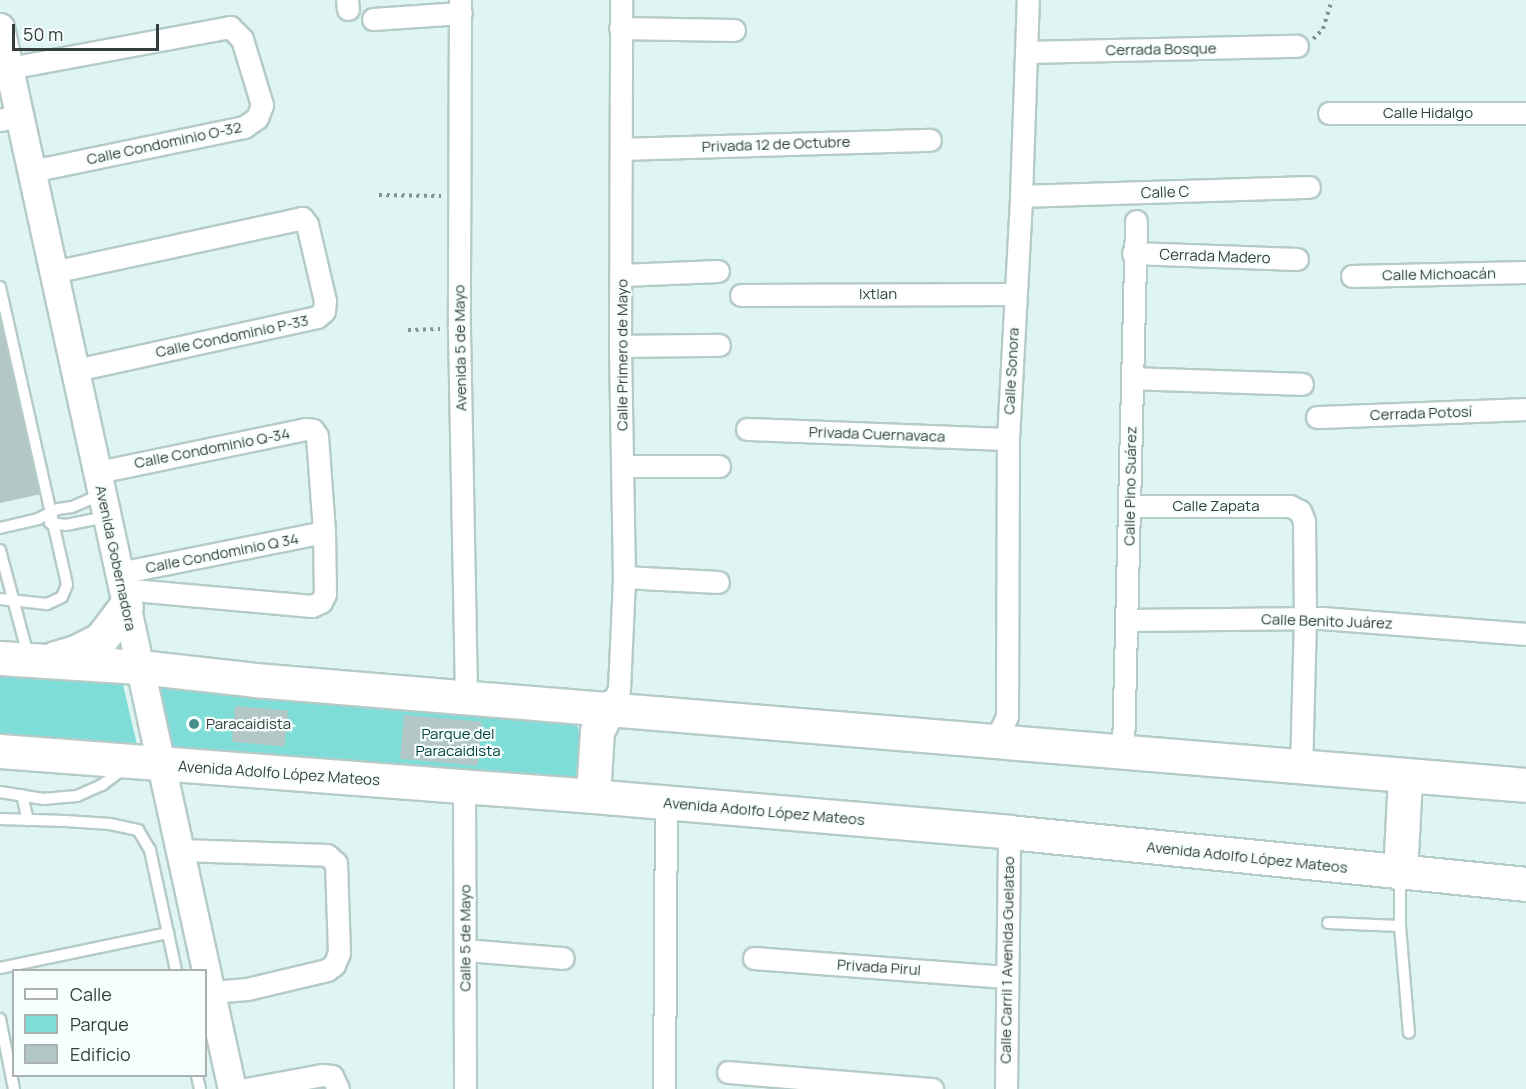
<!DOCTYPE html>
<html>
<head>
<meta charset="utf-8">
<style>
	body { margin:0 }
	#map { position:relative; width:1526px; height:1089px; overflow:hidden; background:#dff5f3; font-family:Manrope,sans-serif }
	div>[style] { position:absolute }
	[style*='--x'] { left:calc(var(--x)*1px); top:calc(var(--y)*1px); width:calc(var(--w)*1px); rotate:calc(var(--a)*1deg) }
	.green>* { inset:0; background:#7eddd7 }
	.building>* { inset:0; background:#b3c8c6; transform-origin:0 0 }
	.path>* { height:4px; margin-top:-2px; transform-origin:0; background:repeating-linear-gradient(90deg,#849291 0 3px,transparent 0 7.5px) }
	.roads { filter:drop-shadow(2px 0 #b5cbc9) drop-shadow(-2px 0 #b5cbc9) drop-shadow(0 2px #b5cbc9) drop-shadow(0 -2px #b5cbc9) }
	.service>* { height:10px; margin:-5px; padding:0 5px; transform-origin:5px; border-radius:5px; background:#fff }
	.minor>* { height:21px; margin:-10.5px; padding:0 10.5px; transform-origin:10.5px; border-radius:10.5px; background:#fff }
	.tertiary>* { height:27px; margin:-13.5px; padding:0 13.5px; transform-origin:13.5px; border-radius:13.5px; background:#fff }
	.primary>* { height:33px; margin:-16.5px; padding:0 16.5px; transform-origin:16.5px; border-radius:16.5px; background:#fff }
	.dots>* { width:16px; height:16px; translate:-50% -50%; box-sizing:border-box; border:3px solid #f6fffe; border-radius:50% }
	span { translate:-50% -50%; white-space:nowrap; text-align:center; line-height:1.15; -webkit-text-stroke:4.5px #f6fffe; paint-order:stroke }
	.street-label { font-size:15px; color:#353d3d }
	.poi-label { font-size:15px; color:#353d3d }
	.left { translate:0 -50%; text-align:left }
	.park-label { font-size:15px; color:#00423f }
	.legend { position:absolute; left:12px; top:969px; width:195px; height:108px; box-sizing:border-box; background:#f6fffe; border:2px solid #a9b1b1; margin:0; padding:8px 10px; list-style:none; font-size:18px; color:#353d3d }
	.legend li { display:flex; align-items:center; gap:12px; height:30px }
	.legend b { width:30px; border:2px solid #a9b1b1 }
	.scale { position:absolute; left:12px; top:24px; width:147px; height:27px; box-sizing:border-box; border:3px solid #353d3d; border-top:0; padding-left:8px; font-size:18px; line-height:21px; white-space:nowrap; color:#353d3d; -webkit-text-stroke:4px #f6fffe; paint-order:stroke }
</style>
</head>
<body>
<div id="map">
	<div class="green">
		<i style="clip-path:polygon(0 673px,122px 681px,138px 749px,0 735px)"></i>
		<i style="clip-path:polygon(155px 682px,556px 715px,578px 727px,586px 759px,575px 782px,172px 750px)"></i>
	</div>
	<div class="building">
		<i style="clip-path:polygon(0 297px,46px 493px,0 503px)"></i>
		<i style="left:235px;top:706px;width:53px;height:36px;rotate:5deg"></i>
		<i style="left:404px;top:715px;width:78px;height:44px;rotate:5deg"></i>
	</div>
	<div class="path">
		<i style="--x:1313;--y:39;--w:14;--a:-45"></i>
		<i style="--x:1323;--y:29;--w:30;--a:-73"></i>
		<i style="--x:379;--y:195;--w:62;--a:0.9"></i>
		<i style="--x:408;--y:330;--w:32;--a:-2"></i>
	</div>
	<div class="roads">
		<div class="service">
			<i style="--x:0;--y:287;--w:305;--a:77.3"></i>
			<i style="--x:67;--y:585;--w:13;--a:113"></i>
			<i style="--x:62;--y:597;--w:17;--a:155"></i>
			<i style="--x:47;--y:604;--w:47;--a:-173.9"></i>
			<i style="--x:50;--y:523;--w:16;--a:7"></i>
			<i style="--x:66;--y:525;--w:41;--a:-11.3"></i>
			<i style="--x:0;--y:528;--w:39;--a:-13"></i>
			<i style="--x:38;--y:519;--w:22;--a:-27"></i>
			<i style="--x:58;--y:509;--w:14;--a:-8"></i>
			<i style="--x:72;--y:507;--w:34;--a:-23"></i>
			<i style="--x:0;--y:550;--w:109;--a:75.1"></i>
			<i style="--x:0;--y:792;--w:44;--a:9.2"></i>
			<i style="--x:43;--y:799;--w:34;--a:-5"></i>
			<i style="--x:77;--y:796;--w:27;--a:-24"></i>
			<i style="--x:102;--y:785;--w:26;--a:-37"></i>
			<i style="--x:22;--y:795;--w:26;--a:77"></i>
			<i style="--x:0;--y:819;--w:66;--a:1.7"></i>
			<i style="--x:66;--y:821;--w:44;--a:3.9"></i>
			<i style="--x:110;--y:824;--w:29;--a:12"></i>
			<i style="--x:138;--y:830;--w:23;--a:59"></i>
			<i style="--x:150;--y:850;--w:123;--a:77.8"></i>
			<i style="--x:1400;--y:878;--w:48;--a:90"></i>
			<i style="--x:1400;--y:926;--w:107;--a:85.2"></i>
			<i style="--x:1328;--y:923;--w:72;--a:2.4"></i>
			<i style="--x:0;--y:968;--w:172;--a:-11.8"></i>
			<i style="--x:0;--y:1019;--w:71;--a:78.7"></i>
			<i style="--x:197;--y:1076;--w:13;--a:77"></i>
		</div>
		<div class="minor">
			<i style="--x:347;--y:0;--w:9;--a:84"></i>
			<i style="--x:460;--y:0;--w:329;--a:90.2"></i>
			<i style="--x:459;--y:329;--w:367;--a:88.9"></i>
			<i style="--x:373;--y:19;--w:88;--a:-3.9"></i>
			<i style="--x:620;--y:28;--w:114;--a:1"></i>
			<i style="--x:1026;--y:52;--w:271;--a:-1.3"></i>
			<i style="--x:9;--y:68;--w:225;--a:-10.5"></i>
			<i style="--x:230;--y:27;--w:17;--a:45"></i>
			<i style="--x:242;--y:39;--w:69;--a:73.1"></i>
			<i style="--x:262;--y:105;--w:14;--a:111"></i>
			<i style="--x:257;--y:118;--w:16;--a:145"></i>
			<i style="--x:244;--y:127;--w:217;--a:168.3"></i>
			<i style="--x:1329;--y:113;--w:197;--a:0"></i>
			<i style="--x:0;--y:120;--w:20;--a:-15"></i>
			<i style="--x:622;--y:149;--w:308;--a:-1.7"></i>
			<i style="--x:1021;--y:196;--w:288;--a:-1.8"></i>
			<i style="--x:1133;--y:253;--w:164;--a:2.1"></i>
			<i style="--x:53;--y:272;--w:255;--a:-12.2"></i>
			<i style="--x:302;--y:218;--w:8;--a:50"></i>
			<i style="--x:307;--y:224;--w:79;--a:76.8"></i>
			<i style="--x:325;--y:301;--w:10;--a:96"></i>
			<i style="--x:324;--y:311;--w:9;--a:139"></i>
			<i style="--x:317;--y:317;--w:248;--a:167.6"></i>
			<i style="--x:622;--y:275;--w:96;--a:-2.4"></i>
			<i style="--x:1352;--y:276;--w:174;--a:-1.3"></i>
			<i style="--x:741;--y:295;--w:274;--a:-0.2"></i>
			<i style="--x:620;--y:346;--w:99;--a:-0.6"></i>
			<i style="--x:1132;--y:378;--w:170;--a:2"></i>
			<i style="--x:1317;--y:417;--w:209;--a:-2.2"></i>
			<i style="--x:747;--y:429;--w:261;--a:2.2"></i>
			<i style="--x:622;--y:466;--w:97;--a:0"></i>
			<i style="--x:98;--y:472;--w:212;--a:-11.7"></i>
			<i style="--x:306;--y:429;--w:7;--a:8"></i>
			<i style="--x:313;--y:430;--w:7;--a:56"></i>
			<i style="--x:317;--y:436;--w:96;--a:85.8"></i>
			<i style="--x:324;--y:532;--w:62;--a:89.1"></i>
			<i style="--x:325;--y:594;--w:9;--a:117"></i>
			<i style="--x:321;--y:602;--w:10;--a:156"></i>
			<i style="--x:312;--y:606;--w:190;--a:-174.9"></i>
			<i style="--x:1130;--y:506;--w:160;--a:0"></i>
			<i style="--x:1290;--y:506;--w:11;--a:27"></i>
			<i style="--x:1300;--y:511;--w:11;--a:68"></i>
			<i style="--x:1304;--y:521;--w:97;--a:89.4"></i>
			<i style="--x:1305;--y:618;--w:149;--a:91.5"></i>
			<i style="--x:119;--y:573;--w:209;--a:-11.3"></i>
			<i style="--x:624;--y:577;--w:94;--a:3"></i>
			<i style="--x:1127;--y:620;--w:195;--a:-0.6"></i>
			<i style="--x:1322;--y:618;--w:205;--a:4.5"></i>
			<i style="--x:610;--y:707;--w:20;--a:-63"></i>
			<i style="--x:619;--y:689;--w:112;--a:-87.4"></i>
			<i style="--x:624;--y:577;--w:231;--a:-91"></i>
			<i style="--x:620;--y:346;--w:346;--a:-89.8"></i>
			<i style="--x:996;--y:740;--w:26;--a:-65"></i>
			<i style="--x:1007;--y:716;--w:277;--a:-89.8"></i>
			<i style="--x:1008;--y:439;--w:243;--a:-86.9"></i>
			<i style="--x:1021;--y:196;--w:196;--a:-88"></i>
			<i style="--x:1123;--y:750;--w:529;--a:-88.59"></i>
			<i style="--x:464;--y:786;--w:303;--a:89.8"></i>
			<i style="--x:180;--y:850;--w:147;--a:1.9"></i>
			<i style="--x:327;--y:855;--w:12;--a:42"></i>
			<i style="--x:336;--y:863;--w:90;--a:88.1"></i>
			<i style="--x:339;--y:953;--w:13;--a:113"></i>
			<i style="--x:334;--y:965;--w:9;--a:144"></i>
			<i style="--x:327;--y:970;--w:82;--a:166.6"></i>
			<i style="--x:247;--y:989;--w:36;--a:175"></i>
			<i style="--x:465;--y:950;--w:98;--a:4.7"></i>
			<i style="--x:754;--y:958;--w:252;--a:4.3"></i>
			<i style="--x:728;--y:1072;--w:205;--a:4.8"></i>
			<i style="--x:246;--y:1089;--w:77;--a:-10.4"></i>
			<i style="--x:322;--y:1075;--w:10;--a:6"></i>
			<i style="--x:332;--y:1076;--w:14;--a:65"></i>
			<i style="--x:664;--y:1089;--w:287;--a:-89.6"></i>
			<i style="--x:1006;--y:1089;--w:257;--a:-89.3"></i>
		</div>
		<div class="tertiary">
			<i style="--x:0;--y:27;--w:1087;--a:77.68"></i>
		</div>
		<div class="primary">
			<i style="--x:0;--y:658;--w:140;--a:3.7"></i>
			<i style="--x:140;--y:667;--w:116;--a:6.4"></i>
			<i style="--x:255;--y:680;--w:1275;--a:4.72"></i>
			<i style="--x:55;--y:658;--w:22;--a:-16"></i>
			<i style="--x:76;--y:652;--w:28;--a:-27"></i>
			<i style="--x:101;--y:639;--w:41;--a:-52.9"></i>
			<i style="--x:0;--y:751;--w:595;--a:4.34"></i>
			<i style="--x:593;--y:796;--w:418;--a:4.9"></i>
			<i style="--x:1009;--y:832;--w:520;--a:5.74"></i>
			<i style="--x:593;--y:796;--w:65;--a:-86.5"></i>
			<i style="--x:597;--y:731;--w:27;--a:-62"></i>
			<i style="--x:1400;--y:873;--w:97;--a:-87"></i>
		</div>
	</div>
	<div class="dots">
		<i style="left:194px;top:724px;background:#468e89"></i>
	</div>
	<div class="street-label">
		<span style="left:1161px;top:49px;rotate:-1deg">Cerrada Bosque</span>
		<span style="left:1428px;top:113px">Calle Hidalgo</span>
		<span style="left:164px;top:143px;rotate:-12deg">Calle Condominio O-32</span>
		<span style="left:776px;top:144px;rotate:-2deg">Privada 12 de Octubre</span>
		<span style="left:1165px;top:192px;rotate:-2deg">Calle C</span>
		<span style="left:1215px;top:256px;rotate:2deg">Cerrada Madero</span>
		<span style="left:1439px;top:274px;rotate:-1deg">Calle Michoacán</span>
		<span style="left:878px;top:294px">Ixtlan</span>
		<span style="left:232px;top:336px;rotate:-12deg">Calle Condominio P-33</span>
		<span style="left:460px;top:348px;rotate:-91deg">Avenida 5 de Mayo</span>
		<span style="left:622px;top:355px;rotate:-90deg">Calle Primero de Mayo</span>
		<span style="left:1011px;top:371px;rotate:-87deg">Calle Sonora</span>
		<span style="left:1421px;top:413px;rotate:-2deg">Cerrada Potosí</span>
		<span style="left:877px;top:434px;rotate:2deg">Privada Cuernavaca</span>
		<span style="left:212px;top:448px;rotate:-11deg">Calle Condominio Q-34</span>
		<span style="left:1130px;top:486px;rotate:-89deg">Calle Pino Suárez</span>
		<span style="left:1216px;top:506px">Calle Zapata</span>
		<span style="left:222px;top:553px;rotate:-11deg">Calle Condominio Q 34</span>
		<span style="left:116px;top:558px;rotate:78deg">Avenida Gobernadora</span>
		<span style="left:1327px;top:621px;rotate:2deg">Calle Benito Juárez</span>
		<span style="left:279px;top:773px;rotate:4deg">Avenida Adolfo López Mateos</span>
		<span style="left:764px;top:811px;rotate:5deg">Avenida Adolfo López Mateos</span>
		<span style="left:1247px;top:857px;rotate:6deg">Avenida Adolfo López Mateos</span>
		<span style="left:465px;top:938px;rotate:-90deg">Calle 5 de Mayo</span>
		<span style="left:1007px;top:960px;rotate:-89deg">Calle Carril 1 Avenida Guelatao</span>
		<span style="left:879px;top:967px;rotate:4deg">Privada Pirul</span>
	</div>
	<div class="poi-label">
		<span class="left" style="left:206px;top:724px">Paracaidista</span>
	</div>
	<div class="park-label">
		<span style="left:458px;top:742px">Parque del<br>Paracaidista</span>
	</div>
	<ul class="legend">
	<li><b style="height:8px;background:#fff"></b>Calle</li>
	<li><b style="height:16px;background:#7eddd7"></b>Parque</li>
	<li><b style="height:16px;background:#b3c8c6"></b>Edificio</li>
	</ul>
	<div class="scale">50 m</div>
</div>
</body>
</html>
